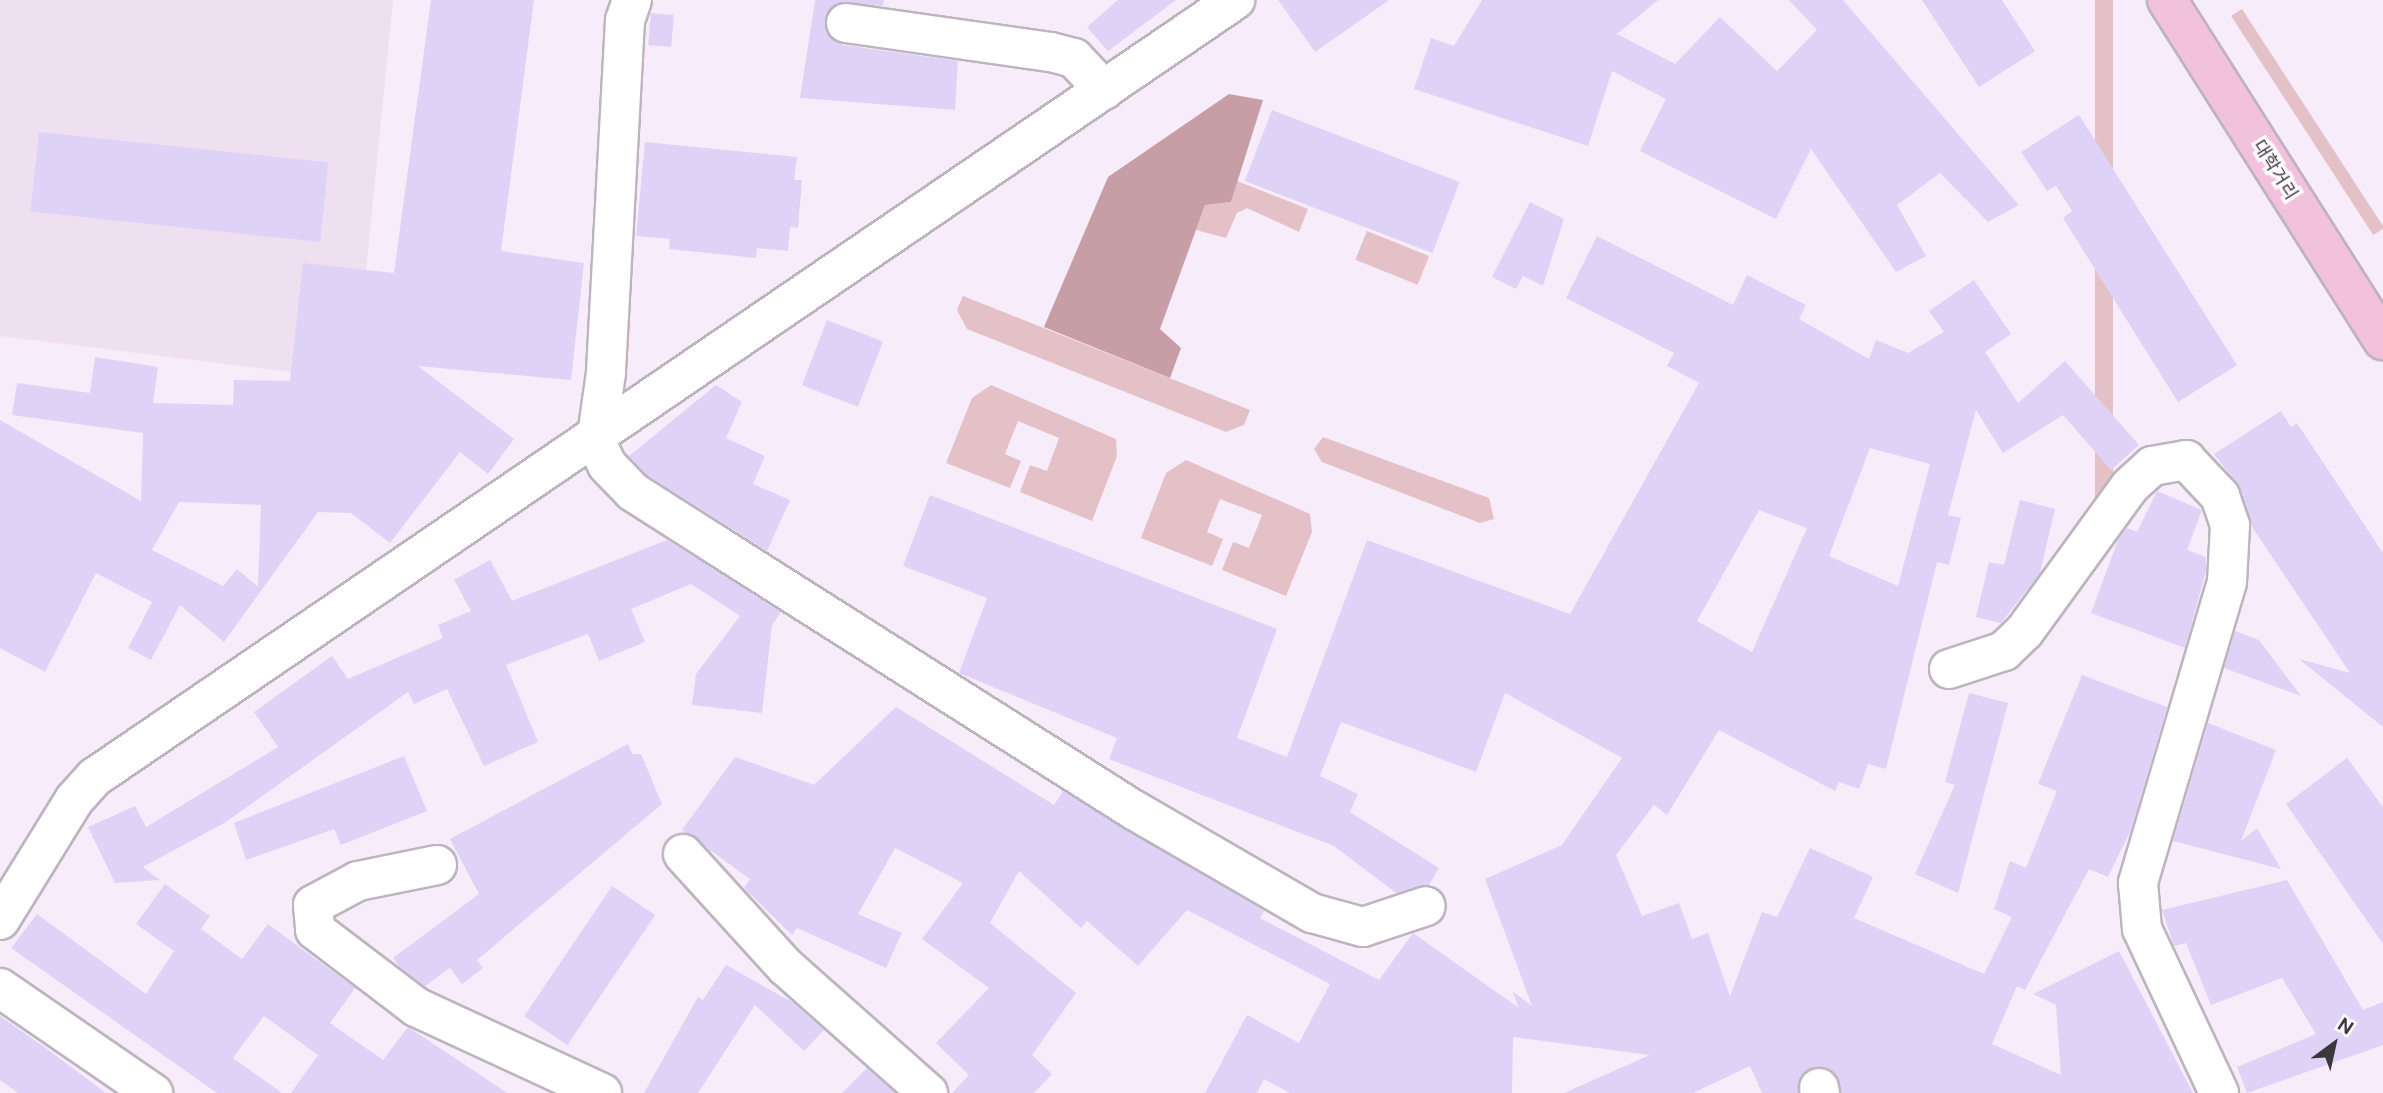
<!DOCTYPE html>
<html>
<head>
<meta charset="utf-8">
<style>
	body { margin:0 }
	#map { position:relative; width:2383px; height:1093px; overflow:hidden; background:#f7ecf9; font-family:"DM Sans","Noto Sans KR",sans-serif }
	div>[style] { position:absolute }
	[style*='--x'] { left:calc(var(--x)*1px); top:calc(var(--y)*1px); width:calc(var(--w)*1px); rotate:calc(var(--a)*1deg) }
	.built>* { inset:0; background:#eedff1 }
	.green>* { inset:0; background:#e3c1c7; transform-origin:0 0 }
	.forest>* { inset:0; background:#c89ea6 }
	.building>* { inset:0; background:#ded3f7; transform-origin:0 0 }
	.roads { filter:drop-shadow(2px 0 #beb3bf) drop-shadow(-2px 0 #beb3bf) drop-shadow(0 2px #beb3bf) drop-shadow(0 -2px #beb3bf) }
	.minor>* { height:38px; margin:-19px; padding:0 19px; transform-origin:19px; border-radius:19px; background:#fff }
	.primary>* { height:38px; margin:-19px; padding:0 19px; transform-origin:19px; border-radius:19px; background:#f2c1de }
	span { translate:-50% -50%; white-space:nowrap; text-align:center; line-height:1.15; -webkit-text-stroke:7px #fffcff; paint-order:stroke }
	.street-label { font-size:18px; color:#3c373c }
	.north { position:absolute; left:2299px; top:1009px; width:70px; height:70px; -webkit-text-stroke:5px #fffcff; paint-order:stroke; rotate:33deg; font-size:19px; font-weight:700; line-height:28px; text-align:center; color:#3c373c }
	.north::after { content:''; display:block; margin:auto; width:24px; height:32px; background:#3c373c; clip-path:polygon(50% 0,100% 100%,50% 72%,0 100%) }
</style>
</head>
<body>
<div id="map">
	<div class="built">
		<i style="clip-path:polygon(0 0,393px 0,355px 380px,0 336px)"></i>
	</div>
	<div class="green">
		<i style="left:2095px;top:0;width:18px;height:534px"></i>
		<i style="left:2242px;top:9px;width:261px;height:13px;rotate:57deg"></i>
		<i style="clip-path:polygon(1237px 181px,1308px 209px,1299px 232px,1247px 208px,1237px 213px,1226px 238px,1196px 230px,1205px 205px,1231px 202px)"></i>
		<i style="left:1367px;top:231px;width:67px;height:31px;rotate:22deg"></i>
		<i style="clip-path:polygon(963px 296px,1250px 410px,1244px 425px,1226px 432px,967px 329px,957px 310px)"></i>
		<i style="clip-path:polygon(991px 385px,1116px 439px,1117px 456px,1092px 521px,1020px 492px,1030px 465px,1047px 471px,1059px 438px,1018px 421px,1005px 454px,1021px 461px,1010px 488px,946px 463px,972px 398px)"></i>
		<i style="clip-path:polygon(1323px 437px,1489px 498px,1494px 519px,1480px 523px,1322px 462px,1314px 449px)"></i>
		<i style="clip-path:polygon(1186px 460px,1310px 514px,1312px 532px,1286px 596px,1222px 570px,1233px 542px,1249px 548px,1262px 515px,1220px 499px,1207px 532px,1223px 539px,1212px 566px,1141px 538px,1166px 473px)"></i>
	</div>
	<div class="forest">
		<i style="clip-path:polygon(1229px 94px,1263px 100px,1231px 202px,1205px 205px,1160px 329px,1181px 348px,1170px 378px,1044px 327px,1108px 177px)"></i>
	</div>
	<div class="building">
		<i style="clip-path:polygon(evenodd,431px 0,534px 0,501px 251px,584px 263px,571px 380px,418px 366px,514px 439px,488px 474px,460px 452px,390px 543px,351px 513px,318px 512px,224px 642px,180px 605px,151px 660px,128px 648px,152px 602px,96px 573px,45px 672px,0 648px,0 420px,141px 501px,143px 433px,12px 415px,17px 383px,90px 393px,95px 357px,158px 367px,153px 403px,233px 405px,234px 380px,290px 381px,303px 263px,394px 273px,431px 0,179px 502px,261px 505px,258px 587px,237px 569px,223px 586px,152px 550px,179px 502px)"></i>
		<i style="clip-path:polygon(815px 0,884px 0,883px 6px,837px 3px,825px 19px,826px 32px,843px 45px,958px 61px,955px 110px,800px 98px)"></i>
		<i style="clip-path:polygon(1118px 0,1176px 0,1108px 51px,1087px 27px)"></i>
		<i style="clip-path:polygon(1278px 0,1389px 0,1315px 52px)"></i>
		<i style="clip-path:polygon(1482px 0,1658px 0,1617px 34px,1675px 64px,1720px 17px,1777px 71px,1817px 30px,1789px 0,1843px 0,2019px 205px,1988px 222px,1940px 173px,1897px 205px,1926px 256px,1896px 272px,1811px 149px,1776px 219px,1640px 151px,1666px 99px,1612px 71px,1588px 146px,1414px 89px,1431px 38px,1454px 46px)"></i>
		<i style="clip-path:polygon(1922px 0,2002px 0,2035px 51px,1979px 87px)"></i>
		<i style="left:651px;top:13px;width:23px;height:32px;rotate:5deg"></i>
		<i style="left:1272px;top:110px;width:201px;height:76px;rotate:21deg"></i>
		<i style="clip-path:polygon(2079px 115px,2237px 365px,2178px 402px,2063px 218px,2072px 211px,2056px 186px,2047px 191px,2021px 152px)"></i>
		<i style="left:39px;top:132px;width:291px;height:80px;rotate:6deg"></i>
		<i style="clip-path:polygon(645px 142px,797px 157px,794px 180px,802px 180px,798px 228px,790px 227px,788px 251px,757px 248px,756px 258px,669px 249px,670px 239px,636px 236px)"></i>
		<i style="clip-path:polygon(1530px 202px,1564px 219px,1543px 286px,1523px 276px,1516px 289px,1492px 277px)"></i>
		<i style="clip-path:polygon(evenodd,1597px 236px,1733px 305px,1747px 275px,1806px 305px,1799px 319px,1869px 359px,1876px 340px,1908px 353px,1944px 332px,1929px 311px,1974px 280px,2011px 334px,1985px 352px,2018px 403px,2065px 361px,2139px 445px,2111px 470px,2063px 415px,2003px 453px,1976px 410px,1948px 515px,1961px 518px,1949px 565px,1937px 562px,1886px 769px,1868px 764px,1859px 789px,1839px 782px,1835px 791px,1719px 730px,1667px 815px,1654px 805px,1616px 855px,1642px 916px,1679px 903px,1692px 939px,1708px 933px,1730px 996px,1762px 912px,1777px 917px,1810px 848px,1873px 877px,1854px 918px,1984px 974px,2012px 917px,1994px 909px,2010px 861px,2026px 868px,2057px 791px,2038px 784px,2082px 675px,2167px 707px,2131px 830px,2108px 877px,2089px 869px,2025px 990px,2017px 986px,1992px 1044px,2061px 1075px,2056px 1005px,2033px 994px,2119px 951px,2193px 1093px,1841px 1093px,1835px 1073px,1815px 1067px,1804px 1072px,1798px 1093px,1762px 1093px,1750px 1066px,1693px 1093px,1564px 1093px,1650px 1055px,1513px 1037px,1512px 1093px,1290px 1093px,1264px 1079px,1257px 1093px,1205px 1093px,1247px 1015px,1299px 1043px,1330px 984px,1187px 910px,1138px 966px,1087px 921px,1081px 928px,1019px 871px,990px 923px,1076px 993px,1032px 1055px,1052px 1074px,1034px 1093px,952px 1093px,969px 1075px,936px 1043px,989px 988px,922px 939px,963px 883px,895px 848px,858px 914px,902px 933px,886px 968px,797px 928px,792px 935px,744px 888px,750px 879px,682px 830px,735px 757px,814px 785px,896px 707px,1054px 805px,1063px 791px,1264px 911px,1260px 918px,1379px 980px,1413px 933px,1519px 1008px,1512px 991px,1532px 1006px,1485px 879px,1562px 845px,1622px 758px,1505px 693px,1476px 772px,1341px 722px,1320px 776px,1358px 794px,1350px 812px,1439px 868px,1429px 885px,1396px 893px,1334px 846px,1109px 759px,1117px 738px,959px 673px,987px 598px,903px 566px,930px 495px,1277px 629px,1237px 738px,1287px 757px,1367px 540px,1570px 614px,1699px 383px,1667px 366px,1674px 353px,1566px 298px,1597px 236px,1870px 448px,1930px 464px,1898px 586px,1829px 556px,1870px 448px,1597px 236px,1759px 510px,1807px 528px,1752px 652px,1697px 621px,1759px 510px)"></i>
		<i style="left:827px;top:320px;width:60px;height:70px;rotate:21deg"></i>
		<i style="clip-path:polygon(716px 385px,742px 402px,726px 438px,765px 456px,753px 484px,790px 500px,767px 551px,647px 475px,629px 456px)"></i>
		<i style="clip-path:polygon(2281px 411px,2291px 427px,2297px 423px,2383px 553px,2383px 727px,2299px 659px,2350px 673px,2252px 527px,2240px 488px,2214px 454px)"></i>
		<i style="clip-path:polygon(2157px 491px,2202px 510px,2187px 550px,2206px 557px,2206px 571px,2185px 648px,2091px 613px,2118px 540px,2127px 528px,2137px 532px)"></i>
		<i style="clip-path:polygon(2020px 500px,2055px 509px,2040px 573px,2001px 623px,1976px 617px,1989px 562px,2004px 565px)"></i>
		<i style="clip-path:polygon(667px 540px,781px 612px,772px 625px,762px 713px,692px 705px,696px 674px,740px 616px,691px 584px,631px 609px,645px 642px,599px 661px,588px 634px,506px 665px,538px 742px,484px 766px,447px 689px,414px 704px,408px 692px,226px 822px,143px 867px,160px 880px,115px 883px,88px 827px,135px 806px,146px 827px,278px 747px,254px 712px,332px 656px,348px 679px,443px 638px,438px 625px,471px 611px,454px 580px,490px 560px,512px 601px)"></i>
		<i style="clip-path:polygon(2235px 631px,2259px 640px,2301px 696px,2224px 668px)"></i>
		<i style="clip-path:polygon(1969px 693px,2008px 703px,1958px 893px,1915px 874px,1955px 785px,1945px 782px)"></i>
		<i style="clip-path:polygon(2208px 723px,2276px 750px,2241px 841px,2257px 828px,2281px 869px,2173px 841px)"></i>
		<i style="clip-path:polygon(628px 744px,632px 754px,641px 754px,662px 804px,477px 960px,483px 968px,462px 984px,450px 968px,425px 986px,400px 968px,393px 958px,479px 894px,450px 839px)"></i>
		<i style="clip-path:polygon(404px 756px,427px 811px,341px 845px,334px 829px,246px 860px,234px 823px)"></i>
		<i style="clip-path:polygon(2347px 758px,2383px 807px,2383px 944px,2286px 804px)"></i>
		<i style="clip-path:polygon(2287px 880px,2363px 1010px,2383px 1002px,2383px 1045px,2247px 1093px,2237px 1067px,2316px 1034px,2282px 978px,2211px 1005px,2186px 943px,2174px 946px,2162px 910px)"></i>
		<i style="clip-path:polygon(165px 884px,210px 916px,201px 929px,242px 959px,268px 924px,355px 988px,330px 1023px,383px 1060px,408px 1027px,507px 1093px,291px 1093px,318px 1055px,264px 1016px,233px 1058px,282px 1093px,217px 1093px,11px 948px,37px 914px,146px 994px,174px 951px,136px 924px)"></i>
		<i style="left:612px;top:886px;width:52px;height:157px;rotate:34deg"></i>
		<i style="clip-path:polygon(726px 965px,792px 1002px,824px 1030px,804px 1051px,755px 1005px,698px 1093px,644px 1093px,698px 997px,703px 1000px)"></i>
		<i style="clip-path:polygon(0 1016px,47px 1049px,106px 1093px,18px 1093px,0 1080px)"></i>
		<i style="clip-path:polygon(867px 1068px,895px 1093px,842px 1093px)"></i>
	</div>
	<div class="roads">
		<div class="minor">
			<i style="--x:632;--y:0;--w:21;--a:109"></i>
			<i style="--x:625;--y:20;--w:354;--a:93.1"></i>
			<i style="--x:606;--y:373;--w:70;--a:98.2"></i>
			<i style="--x:596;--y:442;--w:25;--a:64"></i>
			<i style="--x:607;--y:465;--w:37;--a:46"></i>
			<i style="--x:633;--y:492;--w:95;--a:32.5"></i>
			<i style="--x:713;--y:543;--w:499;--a:32.4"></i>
			<i style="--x:1134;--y:810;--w:206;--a:30.1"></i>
			<i style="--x:1312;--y:913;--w:53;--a:15.4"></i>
			<i style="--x:1363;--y:927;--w:66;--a:-18.4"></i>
			<i style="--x:846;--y:23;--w:207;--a:8.1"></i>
			<i style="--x:1051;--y:52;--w:24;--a:15"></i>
			<i style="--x:1074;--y:58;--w:44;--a:46.8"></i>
			<i style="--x:1949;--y:669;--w:58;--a:-18.1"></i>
			<i style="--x:2004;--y:651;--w:28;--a:-44"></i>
			<i style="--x:2024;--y:632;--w:180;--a:-54"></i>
			<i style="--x:2130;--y:486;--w:30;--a:-42"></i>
			<i style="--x:2152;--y:466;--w:35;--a:-10"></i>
			<i style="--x:2186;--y:460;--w:50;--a:46.6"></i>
			<i style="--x:2220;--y:496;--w:31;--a:71"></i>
			<i style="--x:2230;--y:525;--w:57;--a:93"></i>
			<i style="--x:2227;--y:582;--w:314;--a:106.5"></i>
			<i style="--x:2138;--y:883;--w:46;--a:85"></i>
			<i style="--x:2142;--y:929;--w:181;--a:64.8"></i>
			<i style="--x:683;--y:854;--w:153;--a:47.7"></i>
			<i style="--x:786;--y:967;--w:190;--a:41.6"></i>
			<i style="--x:437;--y:865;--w:81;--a:168.6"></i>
			<i style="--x:358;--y:881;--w:51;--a:151.9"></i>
			<i style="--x:313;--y:905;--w:25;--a:85"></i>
			<i style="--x:315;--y:930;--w:127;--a:37.3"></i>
			<i style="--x:416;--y:1007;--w:205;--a:24.8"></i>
			<i style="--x:0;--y:920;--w:141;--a:-58.3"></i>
			<i style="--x:74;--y:800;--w:31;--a:-48"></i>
			<i style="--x:95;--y:777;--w:1380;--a:-34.28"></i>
			<i style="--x:0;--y:988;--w:186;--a:34.5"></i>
			<i style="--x:1819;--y:1088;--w:5;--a:79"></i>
		</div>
		<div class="primary">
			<i style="--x:2167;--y:0;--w:403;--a:57.6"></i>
		</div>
	</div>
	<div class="street-label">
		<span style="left:2275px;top:170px;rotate:58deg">대학거리</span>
	</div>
	<div class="north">N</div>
</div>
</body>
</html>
